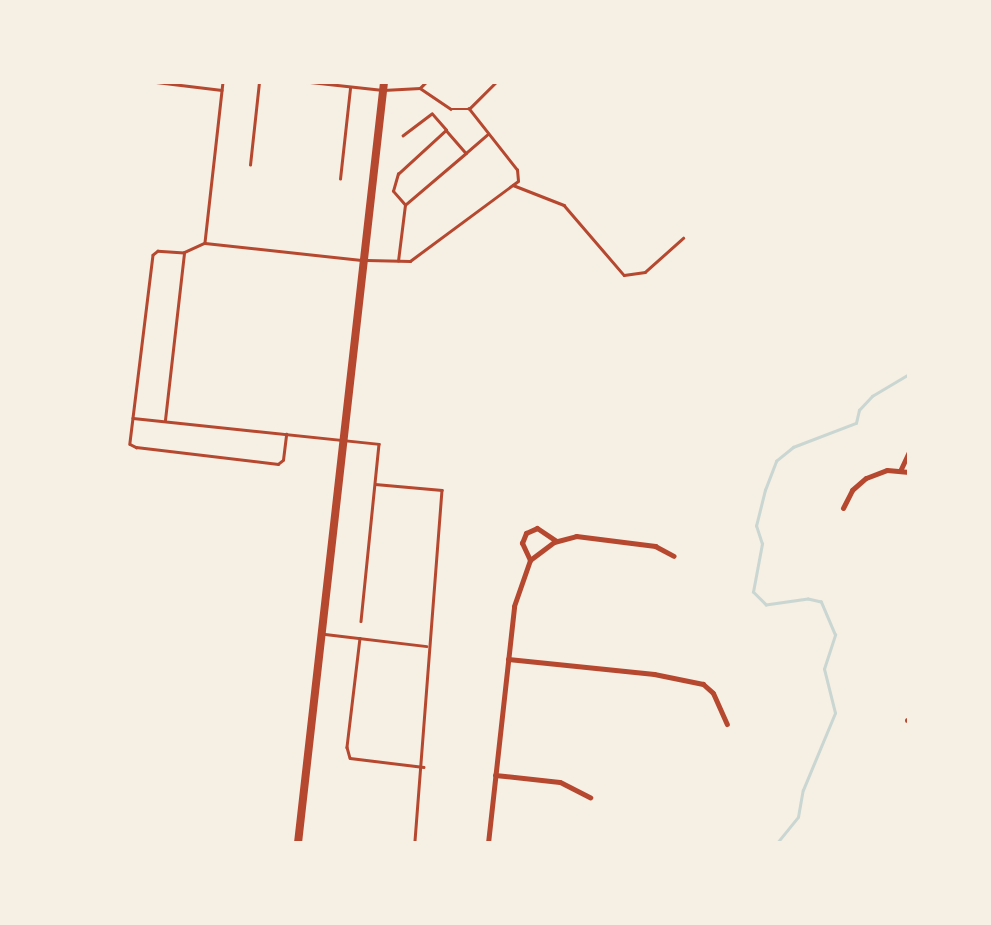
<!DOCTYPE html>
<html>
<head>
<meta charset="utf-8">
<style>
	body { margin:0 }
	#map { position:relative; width:991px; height:925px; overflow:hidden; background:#f6efe4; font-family:"IBM Plex Sans",sans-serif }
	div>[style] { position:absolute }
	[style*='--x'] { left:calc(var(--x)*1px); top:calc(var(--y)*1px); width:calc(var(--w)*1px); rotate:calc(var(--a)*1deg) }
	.stream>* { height:2.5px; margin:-1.25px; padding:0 1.25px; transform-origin:1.25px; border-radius:1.25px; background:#c9d6d2 }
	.service>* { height:2.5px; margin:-1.25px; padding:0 1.25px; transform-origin:1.25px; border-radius:1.25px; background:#b5482f }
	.minor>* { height:5px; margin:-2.5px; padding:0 2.5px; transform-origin:2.5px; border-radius:2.5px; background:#b5482f }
	.secondary>* { height:8px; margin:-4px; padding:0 4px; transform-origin:4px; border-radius:4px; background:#b5482f }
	span { translate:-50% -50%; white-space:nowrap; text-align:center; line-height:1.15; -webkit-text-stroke:7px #f6efe4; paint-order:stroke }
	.frame { position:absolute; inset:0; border:84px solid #f6efe4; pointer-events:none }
</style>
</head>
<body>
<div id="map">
	<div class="stream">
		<i style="--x:777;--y:843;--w:33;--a:-51"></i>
		<i style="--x:798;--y:817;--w:27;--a:-80"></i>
		<i style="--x:803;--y:790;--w:83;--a:-67.4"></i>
		<i style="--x:835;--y:713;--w:45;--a:-104"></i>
		<i style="--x:824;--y:669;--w:36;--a:-72"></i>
		<i style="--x:835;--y:635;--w:36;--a:-113"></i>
		<i style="--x:821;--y:602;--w:13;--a:-167"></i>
		<i style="--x:808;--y:599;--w:42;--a:171.9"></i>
		<i style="--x:766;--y:605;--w:18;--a:-135"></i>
		<i style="--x:753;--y:592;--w:49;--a:-79.4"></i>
		<i style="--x:762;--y:544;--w:19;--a:-108"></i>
		<i style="--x:756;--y:526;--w:37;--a:-76"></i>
		<i style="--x:765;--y:490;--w:31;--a:-69"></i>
		<i style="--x:776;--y:461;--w:22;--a:-39"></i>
		<i style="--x:793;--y:447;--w:67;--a:-20.9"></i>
		<i style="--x:856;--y:423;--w:13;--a:-77"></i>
		<i style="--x:859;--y:410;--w:19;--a:-47"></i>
		<i style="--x:872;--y:396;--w:43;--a:-30.7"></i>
	</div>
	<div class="service">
		<i style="--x:156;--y:82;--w:66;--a:6.9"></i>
		<i style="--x:223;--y:82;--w:162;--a:96.4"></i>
		<i style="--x:205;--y:243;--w:23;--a:155"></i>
		<i style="--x:184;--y:253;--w:26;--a:-176"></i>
		<i style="--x:158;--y:251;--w:6;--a:141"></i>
		<i style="--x:153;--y:255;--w:164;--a:97"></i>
		<i style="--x:133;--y:418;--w:247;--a:6"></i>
		<i style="--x:379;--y:444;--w:178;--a:95.8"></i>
		<i style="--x:310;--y:82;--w:73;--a:6.3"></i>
		<i style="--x:383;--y:90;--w:37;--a:-3"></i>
		<i style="--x:420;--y:88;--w:37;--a:34"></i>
		<i style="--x:451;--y:109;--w:18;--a:0"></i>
		<i style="--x:469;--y:109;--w:38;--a:-45"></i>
		<i style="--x:420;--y:88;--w:8;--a:-45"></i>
		<i style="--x:446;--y:130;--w:30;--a:49"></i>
		<i style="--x:466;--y:153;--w:29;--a:-41"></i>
		<i style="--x:250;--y:165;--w:83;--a:-83.8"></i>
		<i style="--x:340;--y:179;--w:92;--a:-83.7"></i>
		<i style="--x:513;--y:185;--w:55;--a:21.4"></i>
		<i style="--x:564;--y:205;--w:92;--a:49.4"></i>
		<i style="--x:624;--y:275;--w:21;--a:-8"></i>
		<i style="--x:645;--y:272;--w:51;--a:-41.8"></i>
		<i style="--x:405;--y:205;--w:80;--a:-40.4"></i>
		<i style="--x:205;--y:243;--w:157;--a:6.2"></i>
		<i style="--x:367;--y:260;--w:43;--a:1.3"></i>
		<i style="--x:410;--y:261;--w:134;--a:-36.5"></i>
		<i style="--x:518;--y:181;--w:11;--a:-95"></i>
		<i style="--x:517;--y:170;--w:78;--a:-128.2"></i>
		<i style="--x:398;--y:261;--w:56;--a:-82.9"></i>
		<i style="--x:405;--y:205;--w:18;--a:-131"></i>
		<i style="--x:393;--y:191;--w:18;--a:-74"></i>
		<i style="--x:398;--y:174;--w:65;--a:-42.5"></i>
		<i style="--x:446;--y:130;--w:21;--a:-131"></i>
		<i style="--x:432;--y:114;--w:36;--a:143"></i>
		<i style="--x:133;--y:418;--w:26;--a:97"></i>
		<i style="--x:130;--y:444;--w:7;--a:27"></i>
		<i style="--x:136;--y:447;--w:143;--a:6.8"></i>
		<i style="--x:278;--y:464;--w:6;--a:-39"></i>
		<i style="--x:283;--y:460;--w:26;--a:-83"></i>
		<i style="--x:165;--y:420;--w:168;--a:-83.5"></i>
		<i style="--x:375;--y:484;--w:67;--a:5.1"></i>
		<i style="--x:442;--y:490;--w:354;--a:94.4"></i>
		<i style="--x:325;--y:634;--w:102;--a:6.8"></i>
		<i style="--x:360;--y:638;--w:110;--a:96.8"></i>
		<i style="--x:347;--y:747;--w:11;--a:75"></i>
		<i style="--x:350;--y:758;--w:74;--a:7"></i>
	</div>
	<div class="minor">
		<i style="--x:900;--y:471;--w:21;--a:-65"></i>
		<i style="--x:843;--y:508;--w:20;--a:-63"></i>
		<i style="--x:852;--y:490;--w:18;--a:-41"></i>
		<i style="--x:866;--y:478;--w:22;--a:-21"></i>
		<i style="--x:887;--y:470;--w:22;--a:5"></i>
		<i style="--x:530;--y:560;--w:19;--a:-115"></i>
		<i style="--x:522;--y:543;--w:11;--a:-68"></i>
		<i style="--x:526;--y:533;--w:12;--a:-24"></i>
		<i style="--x:537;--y:528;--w:23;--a:34"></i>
		<i style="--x:508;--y:659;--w:147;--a:5.9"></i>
		<i style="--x:654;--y:674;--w:50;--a:11.5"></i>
		<i style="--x:703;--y:684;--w:13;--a:42"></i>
		<i style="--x:713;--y:693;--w:34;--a:66"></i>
		<i style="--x:907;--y:720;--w:2;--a:0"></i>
		<i style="--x:495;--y:775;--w:65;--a:6.1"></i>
		<i style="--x:560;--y:782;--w:34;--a:27"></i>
		<i style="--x:488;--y:843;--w:238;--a:-83.7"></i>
		<i style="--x:514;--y:606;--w:49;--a:-70.8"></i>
		<i style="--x:530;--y:560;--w:30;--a:-37"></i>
		<i style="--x:554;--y:542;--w:23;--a:-15"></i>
		<i style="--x:576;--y:536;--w:80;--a:7.2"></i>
		<i style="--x:655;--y:546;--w:21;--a:28"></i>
	</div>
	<div class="secondary">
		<i style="--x:298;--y:843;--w:766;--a:-83.55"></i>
	</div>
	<div class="frame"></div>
</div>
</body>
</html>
